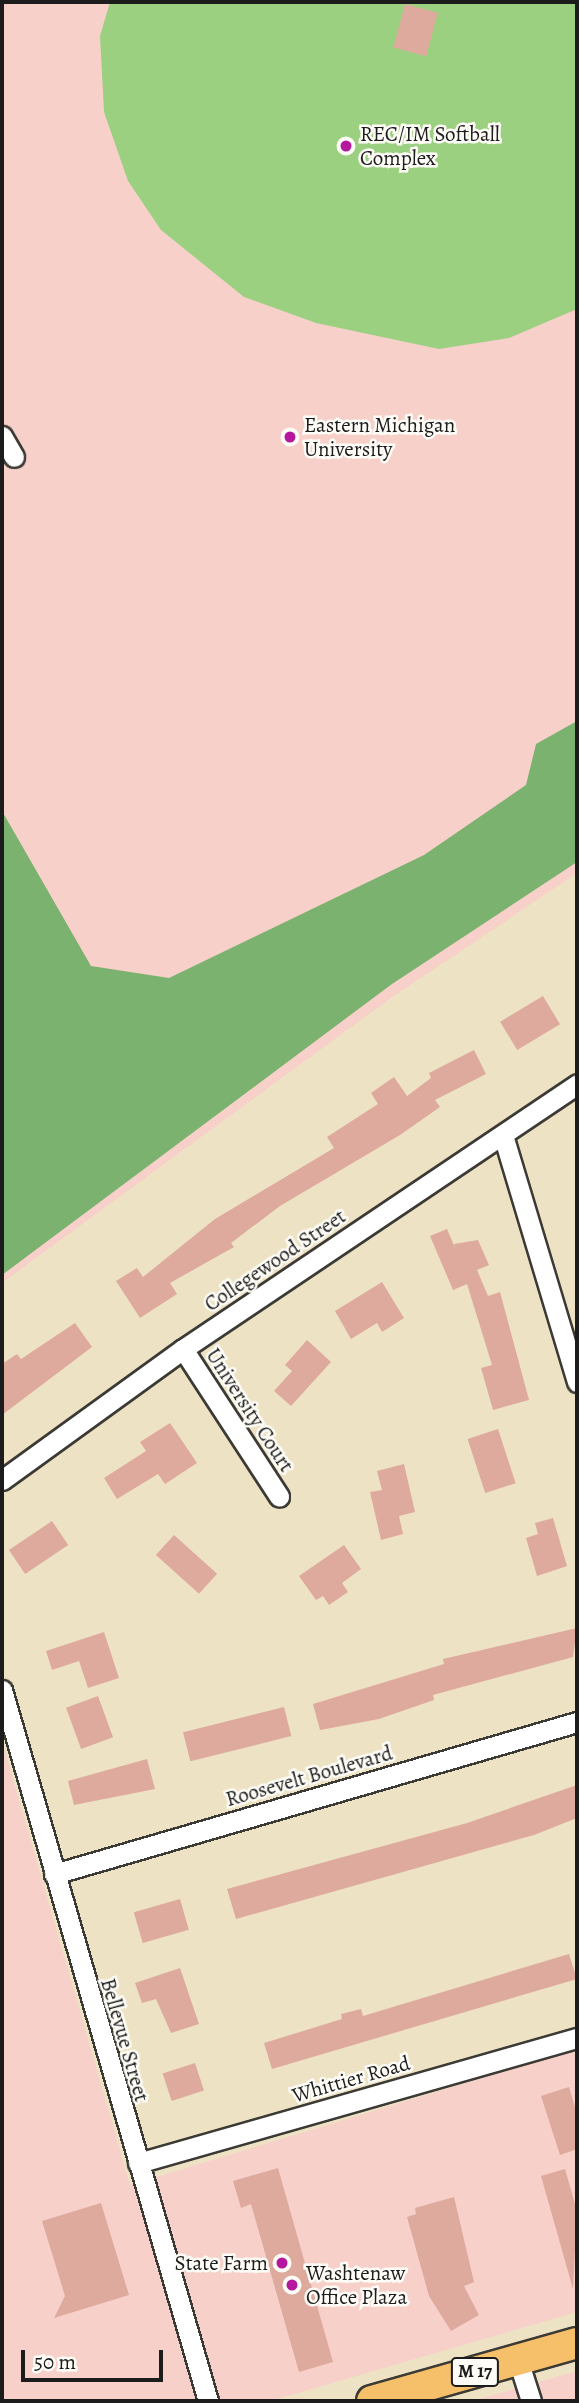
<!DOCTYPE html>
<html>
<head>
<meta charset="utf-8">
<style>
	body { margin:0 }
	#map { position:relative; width:579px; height:2403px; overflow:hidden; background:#eee2c4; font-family:Alegreya,serif }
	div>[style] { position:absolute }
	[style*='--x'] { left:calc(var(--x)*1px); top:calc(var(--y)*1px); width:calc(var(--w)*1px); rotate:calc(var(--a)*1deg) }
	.built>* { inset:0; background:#f7d0ca }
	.green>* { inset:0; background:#9bd081 }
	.forest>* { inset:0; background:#7cb26f }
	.building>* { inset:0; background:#deaa9e; transform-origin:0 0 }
	.roads { filter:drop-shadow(2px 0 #3c3a35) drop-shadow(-2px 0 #3c3a35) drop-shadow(0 2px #3c3a35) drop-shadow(0 -2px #3c3a35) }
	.street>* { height:19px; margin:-9.5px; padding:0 9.5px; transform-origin:9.5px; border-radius:9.5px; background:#fff }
	.primary>* { height:30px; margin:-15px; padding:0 15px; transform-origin:15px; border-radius:15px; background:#f6c06b }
	.dots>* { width:19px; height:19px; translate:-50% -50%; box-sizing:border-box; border:4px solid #fdfcf7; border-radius:50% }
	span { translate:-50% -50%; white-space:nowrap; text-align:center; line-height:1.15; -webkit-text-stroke:5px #fdfcf7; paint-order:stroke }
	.shield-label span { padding:2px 5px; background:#fdfcf7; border:2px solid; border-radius:5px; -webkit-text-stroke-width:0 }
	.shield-label { font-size:19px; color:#1c1c1c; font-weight:700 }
	.poi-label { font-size:21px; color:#1c1c1c }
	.left { translate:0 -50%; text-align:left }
	.right { translate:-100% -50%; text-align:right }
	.street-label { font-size:21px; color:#1c1c1c }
	.frame { position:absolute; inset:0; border:4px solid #1c1c1c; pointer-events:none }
	.scale { position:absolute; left:21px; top:2350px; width:142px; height:32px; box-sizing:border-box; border:4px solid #1c1c1c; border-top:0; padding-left:9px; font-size:21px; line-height:24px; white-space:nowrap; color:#1c1c1c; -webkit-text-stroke:5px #fdfcf7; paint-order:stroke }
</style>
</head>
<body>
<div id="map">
	<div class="built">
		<i style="clip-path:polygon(2px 2px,577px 2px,577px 873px,395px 995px,2px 1283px)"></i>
		<i style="clip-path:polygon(2px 1741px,130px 2185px,577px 2049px,577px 2312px,270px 2401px,2px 2401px)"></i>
		<i style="clip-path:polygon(577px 2371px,577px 2401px,472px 2401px)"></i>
	</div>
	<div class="green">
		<i style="clip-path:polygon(110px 2px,577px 2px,577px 309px,509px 338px,439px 349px,316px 323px,244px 297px,161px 230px,128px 181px,104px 112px,100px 36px)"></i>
	</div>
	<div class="forest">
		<i style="clip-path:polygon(577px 721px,577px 862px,392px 984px,2px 1275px,2px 811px,91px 966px,169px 978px,424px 855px,526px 785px,536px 744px)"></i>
	</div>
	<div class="building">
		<i style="left:405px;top:4px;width:34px;height:45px;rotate:15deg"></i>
		<i style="left:543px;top:996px;width:33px;height:50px;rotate:59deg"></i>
		<i style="clip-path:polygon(474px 1050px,486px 1074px,435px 1100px,440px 1107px,400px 1135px,280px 1206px,231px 1243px,234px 1247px,170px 1283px,177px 1294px,140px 1318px,116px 1281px,137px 1268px,143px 1277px,215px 1219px,334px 1148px,327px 1137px,378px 1104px,371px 1093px,394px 1077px,407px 1096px,431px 1078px,429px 1073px)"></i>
		<i style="clip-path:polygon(447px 1229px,456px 1250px,454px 1244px,478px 1240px,489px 1265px,477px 1270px,488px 1296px,500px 1292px,529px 1400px,493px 1410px,481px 1368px,492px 1365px,467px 1284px,453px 1290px,430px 1236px)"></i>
		<i style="clip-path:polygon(382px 1282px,404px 1318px,382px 1332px,377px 1323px,351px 1339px,335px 1311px)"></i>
		<i style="clip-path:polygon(75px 1323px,92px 1347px,2px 1415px,2px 1364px,17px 1354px,21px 1359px)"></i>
		<i style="clip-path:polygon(307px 1340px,331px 1362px,291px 1406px,274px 1391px,292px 1371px,285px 1365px)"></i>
		<i style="clip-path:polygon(170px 1423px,197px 1463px,165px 1484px,158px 1474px,117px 1499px,104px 1478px,146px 1451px,140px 1442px)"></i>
		<i style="left:498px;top:1429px;width:57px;height:32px;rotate:72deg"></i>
		<i style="clip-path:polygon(404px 1464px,415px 1512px,399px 1516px,403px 1534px,381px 1540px,370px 1492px,382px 1490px,377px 1471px)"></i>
		<i style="clip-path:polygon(553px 1518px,567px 1566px,537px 1576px,526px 1538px,538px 1534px,535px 1523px)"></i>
		<i style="left:52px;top:1521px;width:29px;height:52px;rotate:56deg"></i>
		<i style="left:174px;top:1535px;width:58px;height:27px;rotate:42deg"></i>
		<i style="clip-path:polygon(344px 1545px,361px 1569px,342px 1583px,348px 1592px,329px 1605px,323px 1596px,316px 1600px,299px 1576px)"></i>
		<i style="clip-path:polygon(577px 1628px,573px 1657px,433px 1695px,434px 1700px,379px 1719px,320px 1730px,313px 1704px,444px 1664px,443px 1659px)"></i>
		<i style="clip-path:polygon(104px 1632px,119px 1678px,88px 1688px,79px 1661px,52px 1670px,46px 1651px)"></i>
		<i style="left:98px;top:1696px;width:44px;height:34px;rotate:70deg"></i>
		<i style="left:284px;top:1707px;width:30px;height:104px;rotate:76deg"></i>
		<i style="clip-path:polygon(147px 1759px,155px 1789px,74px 1805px,68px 1781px)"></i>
		<i style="clip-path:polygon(577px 1785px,577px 1818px,534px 1835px,236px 1919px,227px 1889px,467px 1823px)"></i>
		<i style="left:180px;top:1899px;width:32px;height:48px;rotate:74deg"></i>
		<i style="clip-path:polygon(569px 1954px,577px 1979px,272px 2069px,264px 2043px,342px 2019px,341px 2014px,361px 2009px,363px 2016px)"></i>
		<i style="clip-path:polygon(180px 1968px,199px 2024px,171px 2033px,156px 1999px,142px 2003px,135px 1983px)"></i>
		<i style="left:195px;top:2063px;width:29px;height:34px;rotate:72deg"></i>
		<i style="clip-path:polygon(569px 2087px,577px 2114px,577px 2149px,560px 2155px,541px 2096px)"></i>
		<i style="clip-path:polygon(278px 2168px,333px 2362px,299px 2372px,251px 2204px,241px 2208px,233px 2181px)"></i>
		<i style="clip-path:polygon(565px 2169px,577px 2211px,573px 2289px,541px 2176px)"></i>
		<i style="clip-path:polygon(454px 2197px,474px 2282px,464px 2286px,479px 2315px,451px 2331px,429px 2296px,407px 2217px,416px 2214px,415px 2208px)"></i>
		<i style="clip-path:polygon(101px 2203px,129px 2295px,54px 2318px,65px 2296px,42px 2221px)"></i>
	</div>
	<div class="roads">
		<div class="street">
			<i style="--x:2;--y:436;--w:24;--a:60"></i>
			<i style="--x:503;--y:1135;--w:258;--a:73.3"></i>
			<i style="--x:183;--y:1349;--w:176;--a:56.9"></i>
			<i style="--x:2;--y:1480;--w:223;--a:-35.9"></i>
			<i style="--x:183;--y:1349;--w:475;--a:-33.9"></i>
			<i style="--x:2;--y:1690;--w:740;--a:73.84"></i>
			<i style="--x:54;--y:1874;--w:545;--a:-16.21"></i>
			<i style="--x:138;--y:2163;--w:456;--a:-15.9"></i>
			<i style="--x:518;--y:2360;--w:43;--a:72.4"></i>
		</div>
		<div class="primary">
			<i style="--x:372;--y:2401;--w:213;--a:-15.8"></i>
		</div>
	</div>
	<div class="dots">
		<i style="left:346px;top:146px;background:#b5179e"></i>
		<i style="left:290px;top:437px;background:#b5179e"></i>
		<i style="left:282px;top:2263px;background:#b5179e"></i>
		<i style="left:292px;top:2285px;background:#b5179e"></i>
	</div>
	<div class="shield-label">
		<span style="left:475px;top:2372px">M 17</span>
	</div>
	<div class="poi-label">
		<span class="left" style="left:360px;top:146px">REC/IM Softball<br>Complex</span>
		<span class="left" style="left:304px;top:437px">Eastern Michigan<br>University</span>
		<span class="right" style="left:268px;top:2263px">State Farm</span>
		<span class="left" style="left:306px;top:2285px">Washtenaw<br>Office Plaza</span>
	</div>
	<div class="street-label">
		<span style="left:275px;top:1260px;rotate:-34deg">Collegewood Street</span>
		<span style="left:250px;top:1410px;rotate:57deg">University Court</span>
		<span style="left:309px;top:1776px;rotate:-16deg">Roosevelt Boulevard</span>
		<span style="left:125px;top:2040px;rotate:74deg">Bellevue Street</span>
		<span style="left:351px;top:2079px;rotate:-16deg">Whittier Road</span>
	</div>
	<div class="frame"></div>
	<div class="scale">50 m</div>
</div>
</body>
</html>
